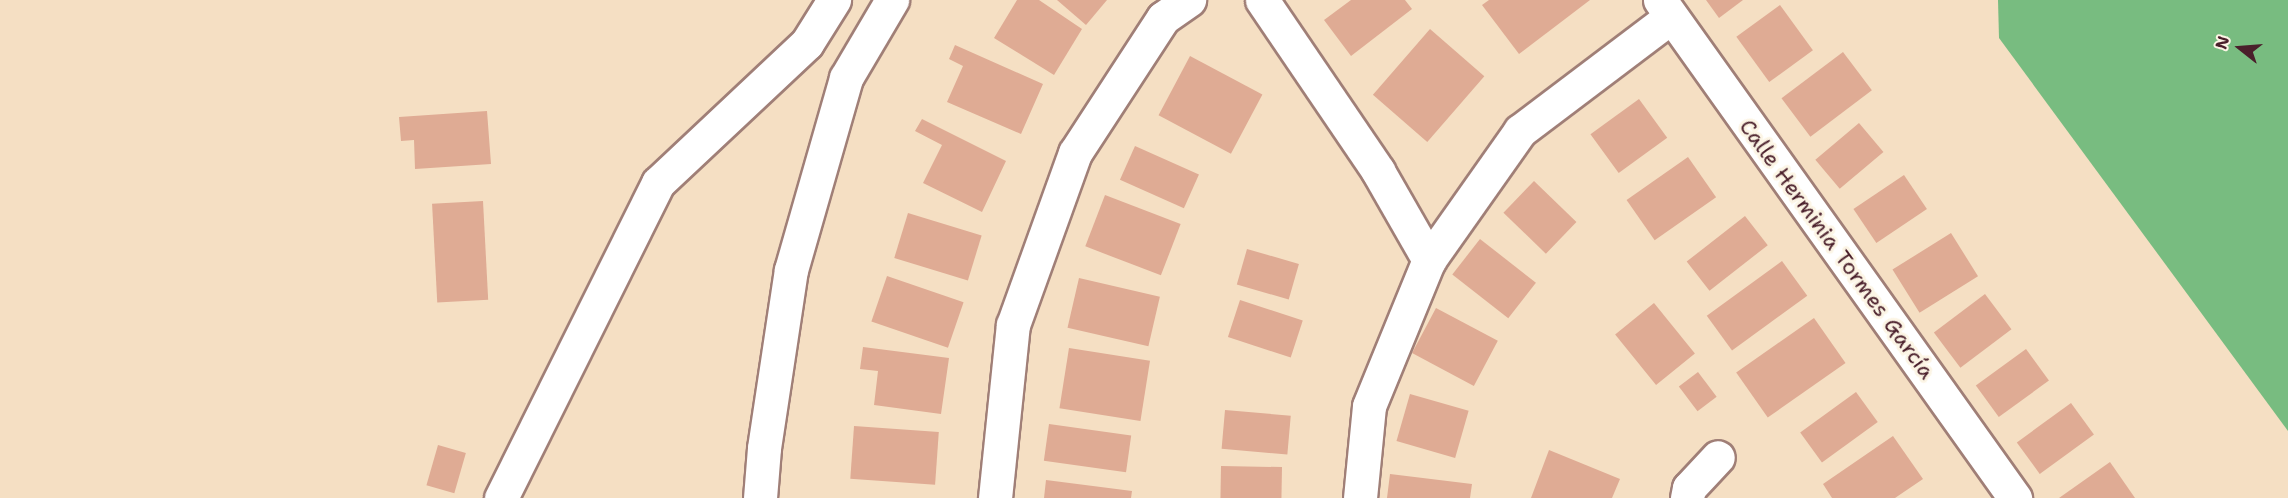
<!DOCTYPE html>
<html>
<head>
<meta charset="utf-8">
<style>
	body { margin:0 }
	#map { position:relative; width:2288px; height:498px; overflow:hidden; background:#f5dfc3; font-family:"Shantell Sans",sans-serif }
	div>[style] { position:absolute }
	[style*='--x'] { left:calc(var(--x)*1px); top:calc(var(--y)*1px); width:calc(var(--w)*1px); rotate:calc(var(--a)*1deg) }
	.forest>* { inset:0; background:#78bc80 }
	.building>* { inset:0; background:#dfab94; transform-origin:0 0 }
	.roads { filter:drop-shadow(2px 0 #a07f77) drop-shadow(-2px 0 #a07f77) drop-shadow(0 2px #a07f77) drop-shadow(0 -2px #a07f77) }
	.minor>* { height:33px; margin:-16.5px; padding:0 16.5px; transform-origin:16.5px; border-radius:16.5px; background:#fff }
	span { translate:-50% -50%; white-space:nowrap; text-align:center; line-height:1.15; -webkit-text-stroke:6px #fcf5e5; paint-order:stroke }
	.street-label { font-size:22px; color:#4a1f2b }
	.north { position:absolute; left:2210px; top:18px; width:60px; height:60px; -webkit-text-stroke:4px #fcf5e5; paint-order:stroke; rotate:287deg; font-size:16px; font-weight:700; line-height:24px; text-align:center; color:#4a1f2b }
	.north::after { content:''; display:block; margin:auto; width:21px; height:27px; background:#4a1f2b; clip-path:polygon(50% 0,100% 100%,50% 72%,0 100%) }
</style>
</head>
<body>
<div id="map">
	<div class="forest">
		<i style="clip-path:polygon(1998px 0,2288px 0,2288px 431px,1999px 38px)"></i>
	</div>
	<div class="building">
		<i style="clip-path:polygon(1017px 0,1039px 0,1082px 29px,1054px 75px,994px 38px)"></i>
		<i style="clip-path:polygon(1057px 0,1107px 0,1086px 25px)"></i>
		<i style="clip-path:polygon(1351px 0,1405px 0,1412px 9px,1351px 56px,1324px 20px)"></i>
		<i style="clip-path:polygon(1489px 0,1590px 0,1519px 54px,1482px 5px)"></i>
		<i style="clip-path:polygon(1706px 0,1743px 0,1719px 18px)"></i>
		<i style="left:1780px;top:5px;width:56px;height:54px;rotate:54deg"></i>
		<i style="left:1430px;top:29px;width:72px;height:87px;rotate:41deg"></i>
		<i style="clip-path:polygon(955px 45px,1043px 84px,1021px 134px,947px 102px,963px 66px,949px 59px)"></i>
		<i style="left:1843px;top:52px;width:48px;height:77px;rotate:53deg"></i>
		<i style="left:1190px;top:56px;width:82px;height:67px;rotate:28deg"></i>
		<i style="left:1639px;top:99px;width:48px;height:60px;rotate:54deg"></i>
		<i style="clip-path:polygon(487px 111px,491px 164px,415px 169px,414px 140px,401px 141px,399px 117px)"></i>
		<i style="clip-path:polygon(922px 119px,1006px 161px,982px 212px,923px 183px,942px 145px,915px 131px)"></i>
		<i style="left:1859px;top:123px;width:38px;height:57px;rotate:50deg"></i>
		<i style="left:1135px;top:146px;width:70px;height:37px;rotate:24deg"></i>
		<i style="left:1688px;top:157px;width:49px;height:75px;rotate:55deg"></i>
		<i style="left:1904px;top:175px;width:41px;height:61px;rotate:56deg"></i>
		<i style="left:1534px;top:181px;width:59px;height:44px;rotate:44deg"></i>
		<i style="left:1105px;top:195px;width:81px;height:55px;rotate:21deg"></i>
		<i style="left:483px;top:201px;width:99px;height:51px;rotate:87deg"></i>
		<i style="left:908px;top:213px;width:77px;height:47px;rotate:17deg"></i>
		<i style="left:1745px;top:216px;width:37px;height:74px;rotate:52deg"></i>
		<i style="left:1951px;top:233px;width:51px;height:69px;rotate:58deg"></i>
		<i style="left:1480px;top:239px;width:71px;height:45px;rotate:38deg"></i>
		<i style="left:1247px;top:249px;width:54px;height:37px;rotate:16deg"></i>
		<i style="left:1782px;top:261px;width:43px;height:93px;rotate:54deg"></i>
		<i style="left:887px;top:276px;width:81px;height:48px;rotate:19deg"></i>
		<i style="left:1079px;top:278px;width:83px;height:51px;rotate:13deg"></i>
		<i style="left:1985px;top:294px;width:44px;height:64px;rotate:53deg"></i>
		<i style="left:1240px;top:300px;width:66px;height:39px;rotate:18deg"></i>
		<i style="left:1654px;top:303px;width:65px;height:50px;rotate:51deg"></i>
		<i style="left:1436px;top:308px;width:70px;height:51px;rotate:28deg"></i>
		<i style="left:1814px;top:318px;width:55px;height:95px;rotate:55deg"></i>
		<i style="clip-path:polygon(863px 347px,949px 358px,941px 414px,874px 405px,878px 371px,860px 369px)"></i>
		<i style="left:1069px;top:348px;width:82px;height:61px;rotate:9deg"></i>
		<i style="left:2026px;top:349px;width:39px;height:62px;rotate:54deg"></i>
		<i style="left:1698px;top:372px;width:31px;height:24px;rotate:53deg"></i>
		<i style="left:1856px;top:392px;width:37px;height:69px;rotate:54deg"></i>
		<i style="left:1410px;top:394px;width:61px;height:49px;rotate:16deg"></i>
		<i style="left:2071px;top:403px;width:39px;height:67px;rotate:54deg"></i>
		<i style="left:1225px;top:410px;width:66px;height:39px;rotate:5deg"></i>
		<i style="left:1049px;top:424px;width:83px;height:37px;rotate:8deg"></i>
		<i style="left:854px;top:426px;width:85px;height:53px;rotate:4deg"></i>
		<i style="clip-path:polygon(1893px 436px,1923px 479px,1895px 498px,1832px 498px,1823px 484px)"></i>
		<i style="left:438px;top:445px;width:29px;height:42px;rotate:16deg"></i>
		<i style="clip-path:polygon(1549px 450px,1620px 479px,1612px 498px,1531px 498px)"></i>
		<i style="clip-path:polygon(2110px 462px,2135px 498px,2059px 498px)"></i>
		<i style="left:1221px;top:466px;width:61px;height:32px;rotate:1deg"></i>
		<i style="clip-path:polygon(1390px 474px,1472px 484px,1470px 498px,1387px 498px)"></i>
		<i style="clip-path:polygon(1046px 480px,1132px 491px,1131px 498px,1044px 498px)"></i>
	</div>
	<div class="roads">
		<div class="minor">
			<i style="--x:1262;--y:0;--w:207;--a:55.8"></i>
			<i style="--x:1378;--y:171;--w:103;--a:60.2"></i>
			<i style="--x:1660;--y:0;--w:612;--a:54.52"></i>
			<i style="--x:501;--y:498;--w:352;--a:-63.5"></i>
			<i style="--x:658;--y:183;--w:204;--a:-43.2"></i>
			<i style="--x:807;--y:43;--w:51;--a:-57.9"></i>
			<i style="--x:760;--y:498;--w:50;--a:-85.4"></i>
			<i style="--x:764;--y:448;--w:180;--a:-81.4"></i>
			<i style="--x:791;--y:270;--w:200;--a:-74"></i>
			<i style="--x:846;--y:78;--w:91;--a:-59.5"></i>
			<i style="--x:995;--y:498;--w:174;--a:-84.1"></i>
			<i style="--x:1013;--y:325;--w:183;--a:-70.2"></i>
			<i style="--x:1075;--y:153;--w:161;--a:-56.9"></i>
			<i style="--x:1163;--y:18;--w:32;--a:-35"></i>
			<i style="--x:1360;--y:498;--w:92;--a:-84.4"></i>
			<i style="--x:1369;--y:406;--w:158;--a:-67.7"></i>
			<i style="--x:1429;--y:260;--w:158;--a:-54.8"></i>
			<i style="--x:1520;--y:131;--w:189;--a:-37.1"></i>
			<i style="--x:1687;--y:498;--w:10;--a:-79"></i>
			<i style="--x:1689;--y:488;--w:42;--a:-46.9"></i>
		</div>
	</div>
	<div class="street-label">
		<span style="left:1837px;top:249px;rotate:54deg">Calle Herminia Tormes García</span>
	</div>
	<div class="north">N</div>
</div>
</body>
</html>
